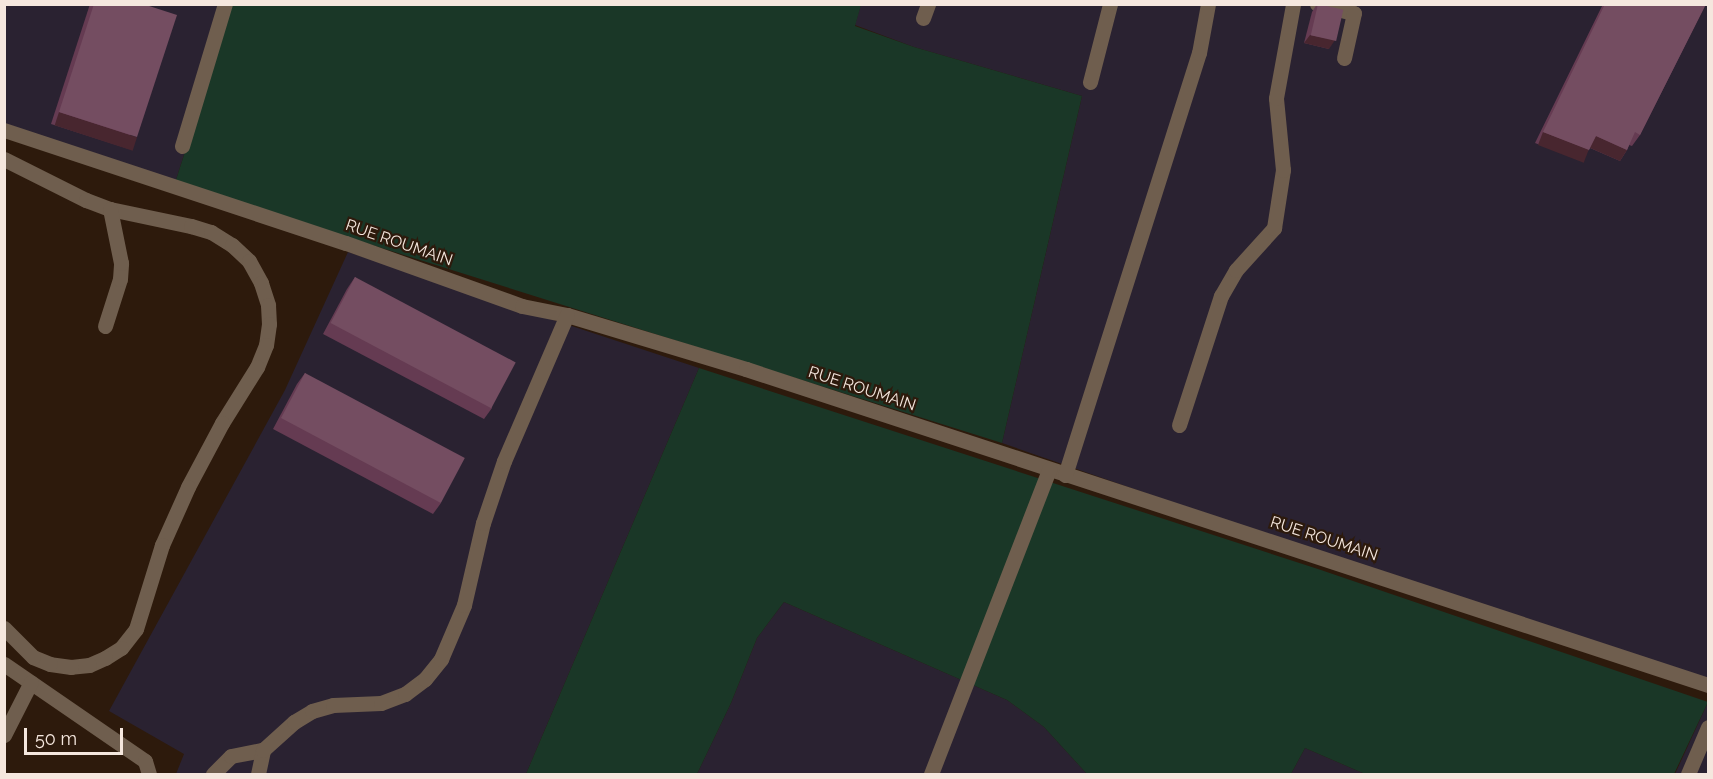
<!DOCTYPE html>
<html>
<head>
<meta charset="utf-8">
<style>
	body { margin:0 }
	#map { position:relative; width:1713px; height:779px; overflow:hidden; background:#2d1a0c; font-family:Raleway,sans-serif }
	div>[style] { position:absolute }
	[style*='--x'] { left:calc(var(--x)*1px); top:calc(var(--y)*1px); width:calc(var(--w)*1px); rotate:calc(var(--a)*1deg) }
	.industrial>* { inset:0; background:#2a2231 }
	.green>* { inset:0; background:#1a3727 }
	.minor>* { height:15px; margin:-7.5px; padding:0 7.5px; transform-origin:7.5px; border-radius:7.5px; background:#6f5e4e }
	.wall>* { inset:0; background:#653b52 }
	.shaded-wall>* { inset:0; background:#48262f; transform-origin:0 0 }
	.building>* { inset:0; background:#744d61; transform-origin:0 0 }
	span { translate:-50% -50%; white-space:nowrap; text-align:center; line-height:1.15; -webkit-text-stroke:4.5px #2d1a0c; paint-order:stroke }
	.street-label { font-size:16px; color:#f5e7de }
	.frame { position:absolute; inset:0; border:6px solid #f5e7de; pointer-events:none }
	.scale { position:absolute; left:24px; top:728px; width:99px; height:27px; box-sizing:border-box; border:3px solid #f5e7de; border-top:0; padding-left:8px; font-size:18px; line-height:21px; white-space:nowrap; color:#f5e7de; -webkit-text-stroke:4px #2d1a0c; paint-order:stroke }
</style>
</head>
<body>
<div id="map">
	<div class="industrial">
		<i style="clip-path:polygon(861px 4px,1708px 5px,1708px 681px,1315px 552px,1002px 443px,1082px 96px,914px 47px,855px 25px)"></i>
		<i style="clip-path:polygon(5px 5px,232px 5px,175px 183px,5px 125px)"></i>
		<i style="clip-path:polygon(348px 252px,699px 368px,526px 774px,176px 774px,184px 754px,109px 711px,285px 390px)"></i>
		<i style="clip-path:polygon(784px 602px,1007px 700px,1044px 727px,1087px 774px,697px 774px,731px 703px,757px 638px)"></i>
		<i style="clip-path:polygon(1708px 702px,1708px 774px,1675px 774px)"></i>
		<i style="clip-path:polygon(1305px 748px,1365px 774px,1291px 774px)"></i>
	</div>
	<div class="green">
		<i style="clip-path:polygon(232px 5px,861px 5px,855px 26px,914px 47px,1082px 96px,1002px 443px,175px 183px)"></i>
		<i style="clip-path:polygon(699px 368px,1318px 569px,1708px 702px,1674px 774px,1365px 774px,1305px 748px,1291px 774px,1087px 774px,1044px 727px,1007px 700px,784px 602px,757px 638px,731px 703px,697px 774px,526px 774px)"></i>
	</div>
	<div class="minor">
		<i style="--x:1317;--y:4;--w:38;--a:14"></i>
		<i style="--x:1354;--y:13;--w:46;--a:102.5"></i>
		<i style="--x:923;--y:18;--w:15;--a:-70"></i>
		<i style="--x:1090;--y:82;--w:81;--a:-75.6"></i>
		<i style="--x:4;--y:130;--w:360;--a:18.3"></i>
		<i style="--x:346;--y:243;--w:187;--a:19.7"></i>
		<i style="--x:522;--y:306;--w:46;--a:11.3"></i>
		<i style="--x:567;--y:315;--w:187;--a:16.8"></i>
		<i style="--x:746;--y:369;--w:1013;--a:18.18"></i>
		<i style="--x:182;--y:146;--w:148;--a:-73.2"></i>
		<i style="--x:4;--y:159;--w:92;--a:26.6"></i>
		<i style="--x:86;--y:200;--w:26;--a:21"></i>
		<i style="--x:110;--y:209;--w:83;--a:11.9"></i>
		<i style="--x:191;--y:226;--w:21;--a:17"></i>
		<i style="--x:211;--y:232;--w:25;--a:32"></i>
		<i style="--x:232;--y:245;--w:23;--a:43"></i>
		<i style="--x:249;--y:261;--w:25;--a:61"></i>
		<i style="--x:261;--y:283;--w:23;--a:72"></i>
		<i style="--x:268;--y:305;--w:19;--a:87"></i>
		<i style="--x:269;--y:324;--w:21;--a:98"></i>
		<i style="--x:266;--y:345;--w:24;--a:112"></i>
		<i style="--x:257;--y:367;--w:66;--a:122"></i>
		<i style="--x:222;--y:423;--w:72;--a:118"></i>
		<i style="--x:188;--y:487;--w:64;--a:114.1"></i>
		<i style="--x:162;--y:545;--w:88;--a:107.2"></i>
		<i style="--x:136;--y:629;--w:24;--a:128"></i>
		<i style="--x:121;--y:648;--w:19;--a:148"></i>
		<i style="--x:105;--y:658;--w:17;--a:156"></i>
		<i style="--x:89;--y:665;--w:18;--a:174"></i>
		<i style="--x:71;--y:667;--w:21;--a:-172"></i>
		<i style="--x:50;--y:664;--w:18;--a:-158"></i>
		<i style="--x:33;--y:657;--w:41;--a:-135"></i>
		<i style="--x:105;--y:326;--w:49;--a:-72.3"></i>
		<i style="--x:120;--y:279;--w:16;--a:-86"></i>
		<i style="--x:121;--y:263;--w:55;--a:-101.5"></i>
		<i style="--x:1179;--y:425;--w:136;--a:-72"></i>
		<i style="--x:1221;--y:296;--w:30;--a:-60"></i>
		<i style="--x:1236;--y:270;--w:57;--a:-47.9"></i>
		<i style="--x:1274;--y:228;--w:59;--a:-81.2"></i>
		<i style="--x:1283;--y:170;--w:72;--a:-95.6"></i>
		<i style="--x:1276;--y:98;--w:96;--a:-79.7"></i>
		<i style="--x:1065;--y:475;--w:443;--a:-72.4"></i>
		<i style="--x:1199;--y:53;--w:50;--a:-79.6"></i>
		<i style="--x:4;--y:664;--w:171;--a:34.5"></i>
		<i style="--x:145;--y:761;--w:14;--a:73"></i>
		<i style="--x:4;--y:735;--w:59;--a:-63"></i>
		<i style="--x:213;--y:774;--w:25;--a:-45"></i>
		<i style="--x:231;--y:756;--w:33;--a:-11"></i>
		<i style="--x:258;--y:774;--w:25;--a:-78"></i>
		<i style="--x:263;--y:750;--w:42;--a:-42.1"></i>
		<i style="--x:294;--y:722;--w:21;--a:-31"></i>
		<i style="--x:312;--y:711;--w:22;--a:-16"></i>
		<i style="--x:333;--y:705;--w:48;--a:-2.4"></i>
		<i style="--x:381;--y:703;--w:26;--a:-21"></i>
		<i style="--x:405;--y:694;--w:25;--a:-37"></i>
		<i style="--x:425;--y:679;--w:26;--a:-51"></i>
		<i style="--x:441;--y:659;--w:59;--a:-66.9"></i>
		<i style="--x:464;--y:605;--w:84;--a:-77"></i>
		<i style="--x:483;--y:523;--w:65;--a:-71.3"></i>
		<i style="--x:504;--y:461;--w:159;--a:-66.7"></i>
		<i style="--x:931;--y:774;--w:327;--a:-68.8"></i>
		<i style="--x:1688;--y:774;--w:51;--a:-66.9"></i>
	</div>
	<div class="wall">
		<i style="clip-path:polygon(90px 4px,143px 4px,129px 149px,51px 124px)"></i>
		<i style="clip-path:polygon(1317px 4px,1329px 49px,1304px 43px,1312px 12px)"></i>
		<i style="clip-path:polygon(1603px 4px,1706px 4px,1640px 135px,1632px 146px,1629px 145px,1627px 150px,1620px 161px,1590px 148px,1581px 161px,1535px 143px)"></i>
		<i style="clip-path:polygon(355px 277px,492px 408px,484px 419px,323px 334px,347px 289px)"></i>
		<i style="clip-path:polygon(305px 373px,441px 503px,433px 514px,273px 429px,297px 384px)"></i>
	</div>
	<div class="shaded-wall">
		<i style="clip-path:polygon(1310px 35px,1335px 40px,1329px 49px,1304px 43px)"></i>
		<i style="left:59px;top:112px;width:82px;height:14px;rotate:18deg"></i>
		<i style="left:1543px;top:132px;width:49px;height:14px;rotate:21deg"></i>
		<i style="clip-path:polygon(1596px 136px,1627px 150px,1620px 161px,1588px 147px)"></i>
	</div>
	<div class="building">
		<i style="clip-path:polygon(94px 4px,143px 4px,177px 15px,137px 137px,59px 112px)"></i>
		<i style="left:1318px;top:4px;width:26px;height:32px;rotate:13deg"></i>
		<i style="clip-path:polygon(1605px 4px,1706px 4px,1640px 135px,1635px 132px,1627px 150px,1596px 136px,1589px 150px,1543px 132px)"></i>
		<i style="left:355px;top:277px;width:182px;height:52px;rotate:28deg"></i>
		<i style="left:305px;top:373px;width:181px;height:51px;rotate:28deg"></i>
	</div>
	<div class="street-label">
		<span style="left:399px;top:243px;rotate:19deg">RUE ROUMAIN</span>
		<span style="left:862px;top:389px;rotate:18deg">RUE ROUMAIN</span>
		<span style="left:1324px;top:539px;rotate:18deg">RUE ROUMAIN</span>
	</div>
	<div class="frame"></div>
	<div class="scale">50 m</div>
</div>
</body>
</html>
